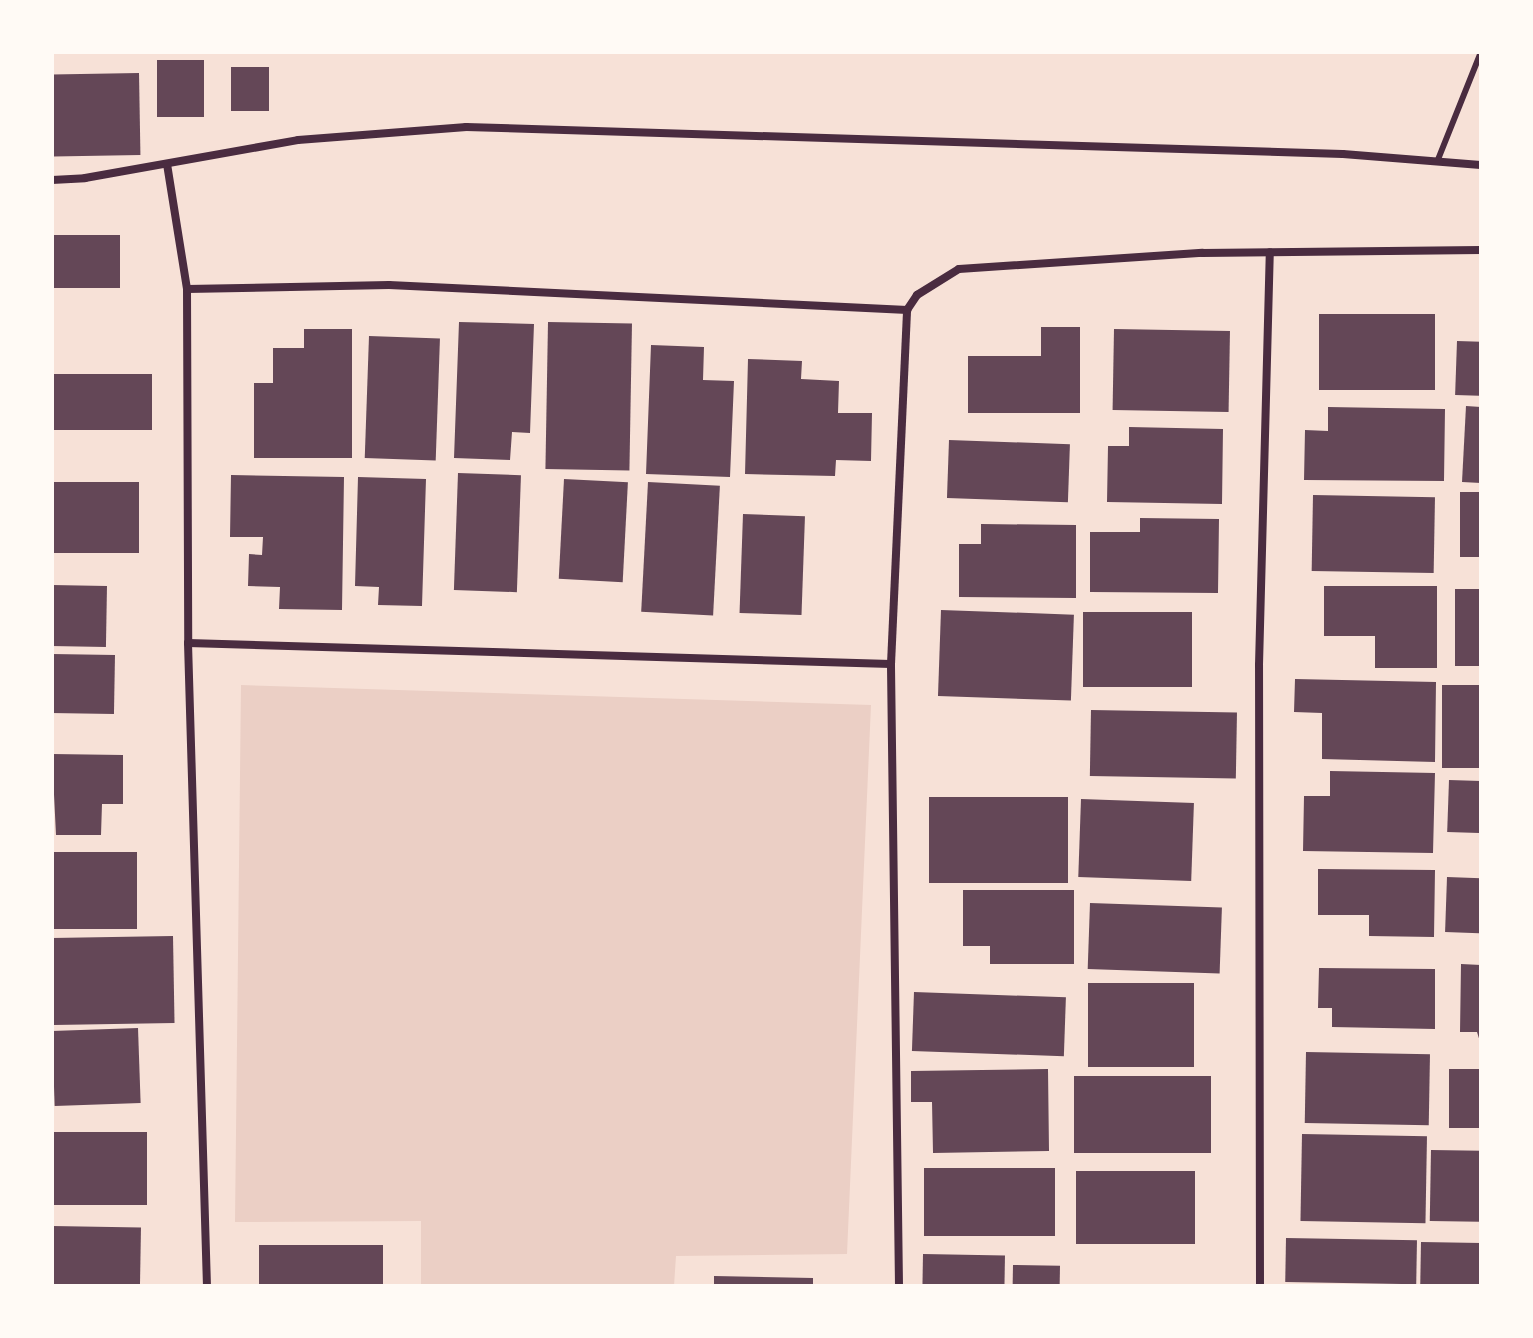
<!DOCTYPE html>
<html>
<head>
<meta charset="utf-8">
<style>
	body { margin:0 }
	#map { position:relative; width:1533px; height:1338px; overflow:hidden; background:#f7e1d7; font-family:Roboto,sans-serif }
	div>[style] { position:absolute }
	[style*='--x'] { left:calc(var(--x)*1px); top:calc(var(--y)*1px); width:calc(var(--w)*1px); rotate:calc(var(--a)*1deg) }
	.green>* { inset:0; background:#ebcfc5 }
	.building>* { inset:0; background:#644757; transform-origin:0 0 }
	.service>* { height:6px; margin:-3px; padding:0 3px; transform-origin:3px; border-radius:3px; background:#4a2c40 }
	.minor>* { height:8px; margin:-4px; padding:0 4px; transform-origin:4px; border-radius:4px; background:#4a2c40 }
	span { translate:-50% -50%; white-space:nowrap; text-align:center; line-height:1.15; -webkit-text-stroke:8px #fffaf5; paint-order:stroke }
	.frame { position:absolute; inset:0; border:54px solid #fffaf5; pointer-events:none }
</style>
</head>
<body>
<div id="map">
	<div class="green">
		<i style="clip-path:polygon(241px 685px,871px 705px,847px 1254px,676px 1256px,674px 1286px,421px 1286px,421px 1221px,235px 1222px)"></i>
	</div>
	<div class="building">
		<i style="left:157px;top:60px;width:47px;height:57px"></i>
		<i style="left:231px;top:67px;width:38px;height:44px"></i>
		<i style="left:139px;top:73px;width:82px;height:87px;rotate:89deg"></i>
		<i style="left:52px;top:235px;width:68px;height:53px"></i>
		<i style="left:1319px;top:314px;width:116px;height:76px"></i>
		<i style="clip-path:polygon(459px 322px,534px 324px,530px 433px,512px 432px,510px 460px,454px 458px)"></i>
		<i style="left:548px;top:322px;width:84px;height:147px;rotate:1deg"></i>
		<i style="clip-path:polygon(1041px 327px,1080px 327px,1080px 413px,968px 413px,968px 356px,1041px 356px)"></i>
		<i style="clip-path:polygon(304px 329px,352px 329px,352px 458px,254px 458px,254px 383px,273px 383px,273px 348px,304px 348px)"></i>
		<i style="left:1114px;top:329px;width:116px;height:81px;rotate:1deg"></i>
		<i style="left:369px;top:336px;width:71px;height:122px;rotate:2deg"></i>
		<i style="left:1457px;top:341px;width:24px;height:54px;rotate:2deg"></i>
		<i style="clip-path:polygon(651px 345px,704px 347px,703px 380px,734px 381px,730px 477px,646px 474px)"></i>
		<i style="clip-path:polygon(748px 359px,802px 361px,801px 379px,839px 381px,838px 413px,872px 413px,871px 461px,836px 460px,835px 476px,745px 474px)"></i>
		<i style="left:52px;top:374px;width:100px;height:56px"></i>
		<i style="clip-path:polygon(1466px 406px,1481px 407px,1481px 483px,1462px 482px)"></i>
		<i style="clip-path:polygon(1328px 407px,1445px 409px,1444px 481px,1304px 480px,1305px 430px,1328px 431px)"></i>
		<i style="clip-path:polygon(1129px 427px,1223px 429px,1222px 504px,1107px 502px,1108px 446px,1129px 446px)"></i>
		<i style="left:949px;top:440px;width:121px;height:58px;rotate:2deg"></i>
		<i style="left:458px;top:473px;width:63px;height:117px;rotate:2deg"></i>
		<i style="clip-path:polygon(231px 475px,344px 477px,342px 610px,279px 609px,280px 587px,248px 586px,249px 554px,262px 555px,263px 537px,230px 537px)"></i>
		<i style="clip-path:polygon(358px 477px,426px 479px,422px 606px,378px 605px,379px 587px,355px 586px)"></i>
		<i style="left:564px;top:479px;width:64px;height:100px;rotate:3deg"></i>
		<i style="left:52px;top:482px;width:87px;height:71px"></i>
		<i style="left:648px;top:482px;width:72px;height:130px;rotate:3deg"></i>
		<i style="left:1460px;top:492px;width:21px;height:65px"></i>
		<i style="left:1313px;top:495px;width:122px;height:76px;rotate:1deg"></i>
		<i style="left:743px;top:514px;width:62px;height:99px;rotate:2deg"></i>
		<i style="clip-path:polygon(1140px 518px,1219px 519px,1218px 593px,1090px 592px,1090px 532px,1140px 532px)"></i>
		<i style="clip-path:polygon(981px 524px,1076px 525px,1076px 598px,959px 597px,959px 544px,981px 544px)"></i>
		<i style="left:52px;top:585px;width:55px;height:61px;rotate:1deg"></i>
		<i style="clip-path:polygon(1324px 586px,1437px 586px,1437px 668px,1375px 668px,1375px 636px,1324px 636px)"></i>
		<i style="left:1455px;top:589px;width:26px;height:77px"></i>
		<i style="left:941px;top:610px;width:133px;height:86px;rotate:2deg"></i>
		<i style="left:1083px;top:612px;width:109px;height:75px"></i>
		<i style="left:52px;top:654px;width:63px;height:59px;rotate:1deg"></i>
		<i style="clip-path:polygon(1295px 679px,1436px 682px,1435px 762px,1322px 759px,1322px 713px,1294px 712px)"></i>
		<i style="left:1442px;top:685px;width:39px;height:83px"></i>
		<i style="left:1091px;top:710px;width:146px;height:66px;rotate:1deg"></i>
		<i style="clip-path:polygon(52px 754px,123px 755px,123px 804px,102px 804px,101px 835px,56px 835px)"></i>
		<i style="clip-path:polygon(1330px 771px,1435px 773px,1433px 853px,1303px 851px,1304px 796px,1330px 796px)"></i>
		<i style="left:1449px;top:780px;width:32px;height:52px;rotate:2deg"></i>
		<i style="left:929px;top:797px;width:139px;height:86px"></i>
		<i style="left:1081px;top:799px;width:113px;height:78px;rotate:2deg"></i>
		<i style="left:52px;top:852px;width:85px;height:77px"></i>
		<i style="clip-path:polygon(1318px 869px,1435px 870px,1434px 937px,1369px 936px,1369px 915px,1318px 915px)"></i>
		<i style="left:1447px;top:877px;width:34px;height:55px;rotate:2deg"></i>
		<i style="clip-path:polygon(963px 890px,1074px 890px,1074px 964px,990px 964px,990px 946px,963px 946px)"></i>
		<i style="left:1090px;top:903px;width:132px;height:66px;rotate:2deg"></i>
		<i style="left:173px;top:936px;width:87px;height:121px;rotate:89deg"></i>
		<i style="clip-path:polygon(1461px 964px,1481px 965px,1481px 1045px,1477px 1032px,1460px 1032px)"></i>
		<i style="clip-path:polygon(1319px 968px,1435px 969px,1435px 1029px,1332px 1027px,1332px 1008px,1318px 1008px)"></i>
		<i style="left:1088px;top:983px;width:106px;height:84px"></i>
		<i style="left:914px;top:992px;width:152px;height:59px;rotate:2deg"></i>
		<i style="left:138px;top:1028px;width:75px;height:86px;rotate:88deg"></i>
		<i style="left:1306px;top:1052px;width:124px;height:71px;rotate:1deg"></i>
		<i style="clip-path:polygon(1048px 1069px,1049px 1151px,933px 1153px,932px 1102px,911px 1102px,911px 1071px)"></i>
		<i style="left:1449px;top:1069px;width:32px;height:59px"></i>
		<i style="left:1074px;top:1076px;width:137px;height:77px"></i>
		<i style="left:52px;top:1132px;width:95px;height:73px"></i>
		<i style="left:1302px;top:1134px;width:125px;height:87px;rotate:1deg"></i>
		<i style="left:1431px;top:1150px;width:50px;height:71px;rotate:1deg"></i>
		<i style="left:924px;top:1168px;width:131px;height:68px"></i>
		<i style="left:1076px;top:1171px;width:119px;height:73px"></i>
		<i style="left:52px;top:1226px;width:89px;height:60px;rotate:1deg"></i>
		<i style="left:1286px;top:1238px;width:131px;height:44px;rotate:1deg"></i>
		<i style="left:1421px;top:1242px;width:60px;height:44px;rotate:1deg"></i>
		<i style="left:259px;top:1245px;width:124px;height:41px"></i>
		<i style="left:923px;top:1254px;width:82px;height:32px;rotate:1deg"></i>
		<i style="left:1013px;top:1265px;width:47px;height:21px;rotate:1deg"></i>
		<i style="clip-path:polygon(714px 1276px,813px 1278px,813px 1286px,714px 1286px)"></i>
	</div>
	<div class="service">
		<i style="--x:1437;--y:162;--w:118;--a:-68.2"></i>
	</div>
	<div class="minor">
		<i style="--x:167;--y:164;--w:127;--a:80.9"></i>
		<i style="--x:187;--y:289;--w:354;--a:89.8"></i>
		<i style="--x:188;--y:643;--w:643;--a:88.31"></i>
		<i style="--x:52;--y:180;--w:33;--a:-3"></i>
		<i style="--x:85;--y:178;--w:216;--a:-10.1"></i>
		<i style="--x:298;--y:140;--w:169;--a:-4.4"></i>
		<i style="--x:466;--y:127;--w:877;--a:1.76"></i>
		<i style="--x:1343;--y:154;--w:138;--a:4.6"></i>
		<i style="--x:187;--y:289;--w:202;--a:-1.1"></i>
		<i style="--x:389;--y:285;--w:519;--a:2.76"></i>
		<i style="--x:907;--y:310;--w:18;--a:-56"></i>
		<i style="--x:917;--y:295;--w:49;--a:-31.8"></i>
		<i style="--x:959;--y:269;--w:244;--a:-3.8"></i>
		<i style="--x:1202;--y:253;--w:279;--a:-0.6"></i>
		<i style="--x:188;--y:643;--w:703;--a:1.71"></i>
		<i style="--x:899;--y:1286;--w:622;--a:-90.74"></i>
		<i style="--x:891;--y:664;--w:354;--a:-87.4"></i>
		<i style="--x:1260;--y:1286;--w:621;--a:-90.09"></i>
		<i style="--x:1259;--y:665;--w:413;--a:-88.5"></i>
	</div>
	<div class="frame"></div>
</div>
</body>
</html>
